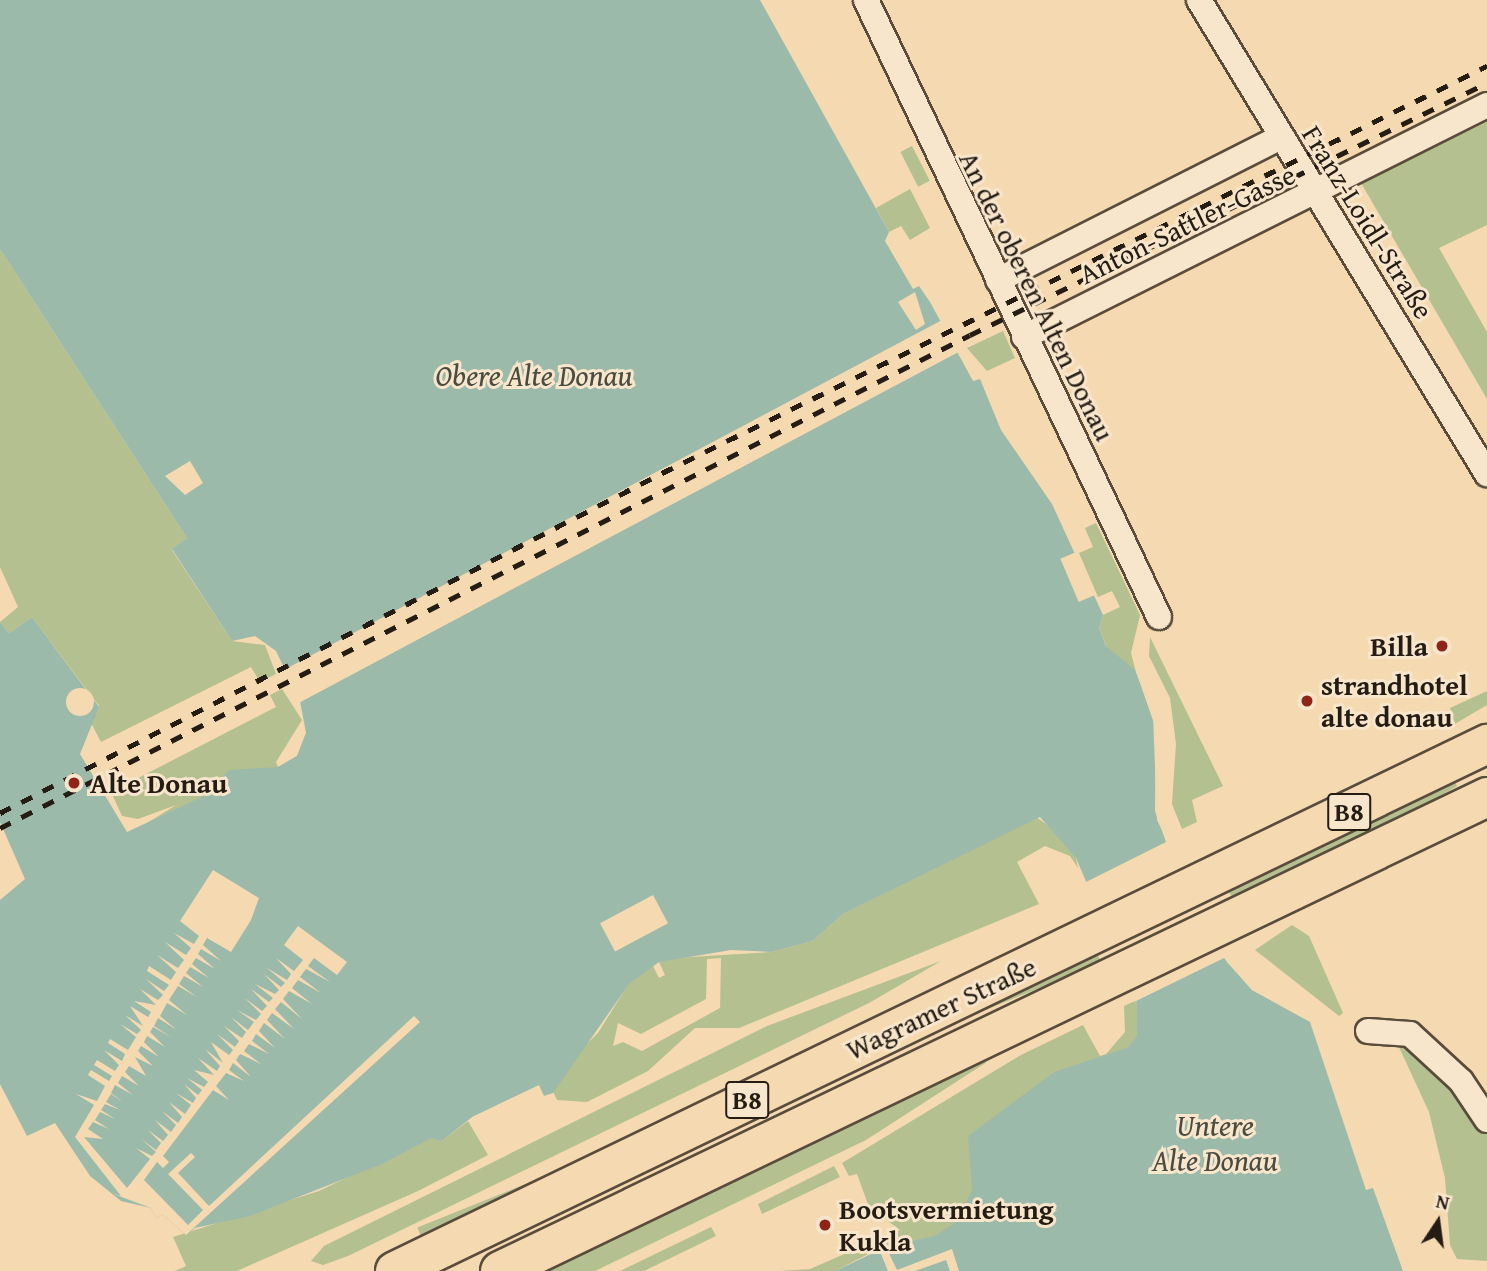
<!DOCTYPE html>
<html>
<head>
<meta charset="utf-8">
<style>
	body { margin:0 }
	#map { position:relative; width:1487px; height:1271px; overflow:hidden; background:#f4d9b1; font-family:"Gentium Book Plus",serif }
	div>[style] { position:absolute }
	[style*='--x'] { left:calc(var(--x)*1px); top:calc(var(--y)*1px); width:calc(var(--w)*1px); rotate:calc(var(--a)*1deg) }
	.green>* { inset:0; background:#b5c090; transform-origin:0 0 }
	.water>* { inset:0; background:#9cbaaa }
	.pier>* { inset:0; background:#f4d9b1; transform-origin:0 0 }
	.round { border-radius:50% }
	.roads { filter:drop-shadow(2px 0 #594c3b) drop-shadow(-2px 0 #594c3b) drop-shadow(0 2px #594c3b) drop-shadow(0 -2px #594c3b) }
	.street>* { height:24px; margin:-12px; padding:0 12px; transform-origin:12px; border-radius:12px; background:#f8e6cc }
	.primary>* { height:38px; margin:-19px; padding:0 19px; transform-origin:19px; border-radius:19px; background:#f4d9b1 }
	.rail>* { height:5px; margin-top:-2.5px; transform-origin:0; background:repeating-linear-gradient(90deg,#251d14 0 12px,transparent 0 24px) }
	.dots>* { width:19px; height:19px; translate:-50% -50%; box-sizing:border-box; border:4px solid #f8e6cc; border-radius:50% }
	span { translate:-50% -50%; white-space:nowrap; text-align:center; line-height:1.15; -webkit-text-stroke:6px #f8e6cc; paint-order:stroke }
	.shield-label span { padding:2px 5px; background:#f8e6cc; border:2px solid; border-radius:5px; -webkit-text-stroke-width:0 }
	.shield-label { font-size:26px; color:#251d14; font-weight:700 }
	.street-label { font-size:28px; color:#251d14 }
	.poi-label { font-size:28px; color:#251d14; font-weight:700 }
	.right { translate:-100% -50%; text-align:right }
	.left { translate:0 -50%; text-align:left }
	.water-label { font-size:30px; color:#494c41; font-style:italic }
	.north { position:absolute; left:1403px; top:1187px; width:70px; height:70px; -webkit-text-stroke:5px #f8e6cc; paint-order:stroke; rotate:13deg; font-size:19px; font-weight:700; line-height:28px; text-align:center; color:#251d14 }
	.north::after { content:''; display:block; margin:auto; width:24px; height:32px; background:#251d14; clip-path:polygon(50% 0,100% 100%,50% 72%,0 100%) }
</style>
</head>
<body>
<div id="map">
	<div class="green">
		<i style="clip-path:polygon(1487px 122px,1487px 225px,1439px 248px,1487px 332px,1487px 399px,1361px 183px)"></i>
		<i style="left:912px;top:146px;width:39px;height:13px;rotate:63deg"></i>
		<i style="clip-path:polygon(910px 189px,930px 228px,910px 240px,901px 226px,889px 232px,876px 208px)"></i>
		<i style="clip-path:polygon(0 249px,187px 538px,172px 550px,232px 641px,265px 645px,276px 674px,260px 682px,251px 667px,101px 742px,89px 719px,99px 706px,32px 617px,9px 633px,0 622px,18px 607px,0 567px)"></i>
		<i style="clip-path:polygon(1003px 331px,1015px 358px,987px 371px,967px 348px)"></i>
		<i style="clip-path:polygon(1096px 523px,1140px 615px,1131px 653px,1139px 683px,1129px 702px,1099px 628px,1103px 615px,1120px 607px,1112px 591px,1098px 597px,1079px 553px,1093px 547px,1085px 528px)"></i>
		<i style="clip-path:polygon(1150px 637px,1223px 786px,1192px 800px,1197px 822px,1182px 829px,1172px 804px,1176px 744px,1170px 698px,1149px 656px)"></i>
		<i style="clip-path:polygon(282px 689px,302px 720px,276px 762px,278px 767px,297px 756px,306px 733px,297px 765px,144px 825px,176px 805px,138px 819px,122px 816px,111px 792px,276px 707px,270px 695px)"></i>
		<i style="clip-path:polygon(1487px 691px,1487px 705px,1453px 725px,1450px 708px)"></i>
		<i style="clip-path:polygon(1454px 780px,1457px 786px,1422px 807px,1233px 899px,1228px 890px)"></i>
		<i style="clip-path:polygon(evenodd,1036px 817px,1062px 835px,1076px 858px,1078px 868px,1070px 856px,1045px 846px,1017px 862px,1039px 904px,739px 1028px,695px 1028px,648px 1071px,587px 1102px,557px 1100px,548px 1081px,598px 1033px,629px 983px,653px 966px,659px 978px,665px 975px,659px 962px,675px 958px,772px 952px,813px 941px,843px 914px,1036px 817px,721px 958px,720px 1008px,642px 1051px,623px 1042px,613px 1046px,618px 1023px,641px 1034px,706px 999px,707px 959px,721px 958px)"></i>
		<i style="clip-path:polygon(1292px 925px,1309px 936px,1343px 1013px,1339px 1016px,1255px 950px)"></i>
		<i style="left:1097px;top:953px;width:11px;height:733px;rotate:68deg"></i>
		<i style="clip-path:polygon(941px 961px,869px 1003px,348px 1256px,323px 1265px,311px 1261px,324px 1246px,767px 1026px)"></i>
		<i style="clip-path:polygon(1137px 1000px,1142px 1041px,978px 1185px,956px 1234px,886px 1247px,882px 1238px,900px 1230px,869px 1207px,857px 1174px,849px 1176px,842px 1163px,1021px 1055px,1083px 1025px,1100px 1056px,1106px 1054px,1125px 1032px,1124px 1006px)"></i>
		<i style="clip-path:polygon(1406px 1041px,1451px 1080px,1487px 1135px,1487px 1261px,1457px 1259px,1450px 1245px,1445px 1178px,1429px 1112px,1398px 1045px)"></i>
		<i style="clip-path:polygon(979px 1060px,987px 1062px,866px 1140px,595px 1271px,545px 1271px)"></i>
		<i style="clip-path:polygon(468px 1121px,488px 1155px,418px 1191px,237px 1271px,175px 1271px,186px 1266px,173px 1237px,319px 1191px,431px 1137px,442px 1141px)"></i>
		<i style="clip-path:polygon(834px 1166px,840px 1177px,762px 1214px,758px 1204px)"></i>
		<i style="clip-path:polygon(711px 1227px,716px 1236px,644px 1271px,620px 1271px)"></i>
		<i style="clip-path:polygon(872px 1242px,876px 1250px,835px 1271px,779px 1271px,810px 1269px)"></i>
	</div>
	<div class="water">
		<i style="clip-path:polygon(0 0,760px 0,889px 232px,885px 241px,913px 289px,919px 286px,930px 302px,973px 381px,980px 379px,1001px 430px,1052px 504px,1103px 615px,1099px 628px,1106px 646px,1135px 670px,1153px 714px,1157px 820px,1227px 962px,1252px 990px,1310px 1022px,1366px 1190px,1373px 1188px,1403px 1271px,835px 1271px,888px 1246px,935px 1236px,959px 1220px,972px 1189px,968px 1136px,1054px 1072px,1129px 1047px,1137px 1036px,1137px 1000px,1076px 858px,1040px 817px,843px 914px,813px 941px,772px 952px,731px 950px,659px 962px,629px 984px,553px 1093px,544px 1096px,539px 1085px,472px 1117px,442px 1141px,431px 1138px,382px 1164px,250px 1216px,195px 1228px,186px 1235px,163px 1215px,156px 1218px,151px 1208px,121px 1201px,90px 1176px,55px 1123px,27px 1136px,0 1084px,0 900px,25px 879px,0 822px,0 622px,9px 633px,32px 617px,99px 707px,80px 754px,127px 832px,204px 796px,229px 770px,278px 767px,297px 756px,306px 733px,300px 701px,276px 651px,255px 636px,232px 641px,172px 549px,187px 538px,0 249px)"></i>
	</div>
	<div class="pier">
		<i style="clip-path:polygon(915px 292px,925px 324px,916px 330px,898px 302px)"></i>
		<i style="left:944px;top:319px;width:36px;height:750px;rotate:62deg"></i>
		<i style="clip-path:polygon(190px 461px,203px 483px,185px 495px,165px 476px)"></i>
		<i style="left:1076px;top:552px;width:47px;height:17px;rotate:67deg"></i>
		<i style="clip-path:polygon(1133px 663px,1160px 729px,1160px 819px,1222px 949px,1254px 987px,1315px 1024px,1252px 990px,1224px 958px,1134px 1002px,1082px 884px,1166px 842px,1155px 811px,1156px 729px)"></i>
		<i class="round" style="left:66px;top:688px;width:28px;height:28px"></i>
		<i style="clip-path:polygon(213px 870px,259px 898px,251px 920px,231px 952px,207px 938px,203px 945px,221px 961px,201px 949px,198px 954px,215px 969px,196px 958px,192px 964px,209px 978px,190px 967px,186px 973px,203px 987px,184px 976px,179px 984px,197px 997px,178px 986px,169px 1000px,187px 1015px,167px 1003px,160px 1016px,177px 1030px,158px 1018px,154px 1026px,171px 1037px,153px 1027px,150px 1032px,165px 1047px,147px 1036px,144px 1042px,159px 1057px,141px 1046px,138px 1051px,153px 1066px,135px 1057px,146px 1076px,129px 1066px,125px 1072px,139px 1086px,122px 1076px,118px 1083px,133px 1095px,115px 1085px,111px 1093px,123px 1102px,111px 1094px,106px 1102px,120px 1110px,105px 1104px,101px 1110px,115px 1119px,100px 1112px,95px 1120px,109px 1129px,93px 1122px,88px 1129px,103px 1139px,84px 1137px,127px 1188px,150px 1159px,136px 1148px,152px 1156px,156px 1152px,141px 1139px,156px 1150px,161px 1143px,148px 1130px,163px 1141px,168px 1135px,155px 1120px,171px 1132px,176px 1125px,162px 1111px,178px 1123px,182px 1117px,169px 1102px,185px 1114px,191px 1105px,176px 1093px,193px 1103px,196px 1098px,184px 1084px,198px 1095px,202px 1090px,187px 1078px,204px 1087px,208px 1082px,194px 1070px,214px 1075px,198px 1058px,217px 1071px,220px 1066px,205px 1049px,223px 1063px,211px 1042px,229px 1055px,233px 1050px,217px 1034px,235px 1047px,239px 1041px,224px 1026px,242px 1038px,246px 1032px,231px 1017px,248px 1030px,254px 1022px,237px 1010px,256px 1020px,261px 1014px,245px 998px,262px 1011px,267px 1006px,251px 989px,269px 1002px,273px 998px,255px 984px,275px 994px,279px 990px,264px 974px,281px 987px,285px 983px,267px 968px,287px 980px,291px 974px,276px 958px,294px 971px,303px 960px,284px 945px,298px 926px,347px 962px,337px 975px,314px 958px,308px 966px,330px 982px,306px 969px,300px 977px,321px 993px,298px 980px,292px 988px,312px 1004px,289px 991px,283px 999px,302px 1019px,281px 1002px,275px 1009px,294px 1029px,272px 1013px,267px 1020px,285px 1039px,264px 1023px,259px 1031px,275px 1048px,256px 1034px,252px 1041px,269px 1054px,249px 1044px,244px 1051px,261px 1064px,240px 1054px,236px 1060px,251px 1077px,233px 1063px,229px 1070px,244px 1081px,226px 1073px,216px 1086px,229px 1100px,213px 1090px,163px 1156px,169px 1162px,163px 1168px,157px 1162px,144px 1180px,188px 1225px,203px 1210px,168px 1174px,191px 1153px,195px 1157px,178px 1173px,209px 1206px,414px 1016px,420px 1022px,186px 1235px,163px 1215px,156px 1218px,151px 1208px,111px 1193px,121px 1196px,75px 1137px,94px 1105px,76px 1094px,97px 1101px,105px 1086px,88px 1075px,91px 1070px,109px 1081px,112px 1076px,94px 1065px,97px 1060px,115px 1071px,119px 1065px,104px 1050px,122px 1061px,125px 1054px,108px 1043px,110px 1039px,128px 1050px,136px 1037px,120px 1024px,137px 1034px,141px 1030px,125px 1015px,143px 1026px,130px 1006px,148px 1017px,151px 1012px,134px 1001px,156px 1005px,140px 989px,158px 1000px,163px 995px,146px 979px,164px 991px,169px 985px,147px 971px,149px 966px,171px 980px,176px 972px,157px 955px,178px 968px,184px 960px,165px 942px,186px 955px,191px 948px,174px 933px,194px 944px,199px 936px,180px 921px)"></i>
		<i style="left:653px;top:895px;width:32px;height:60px;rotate:62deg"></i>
		<i style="clip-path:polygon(886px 1247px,897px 1270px,952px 1249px,959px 1271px,950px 1271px,946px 1260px,915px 1271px,888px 1271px,879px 1249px)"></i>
	</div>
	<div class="roads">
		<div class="street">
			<i style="--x:866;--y:0;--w:683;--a:64.6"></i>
			<i style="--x:1199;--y:0;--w:555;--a:58.72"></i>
			<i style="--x:998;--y:280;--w:317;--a:-26.8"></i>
			<i style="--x:1024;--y:337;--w:518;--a:-26.61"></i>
			<i style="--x:1368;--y:1031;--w:42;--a:4.1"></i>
			<i style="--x:1410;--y:1034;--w:69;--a:42.7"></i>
			<i style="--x:1461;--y:1081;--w:47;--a:56.3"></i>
		</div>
		<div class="primary">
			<i style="--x:395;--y:1271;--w:1213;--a:-25.76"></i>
			<i style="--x:500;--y:1271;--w:1095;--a:-25.65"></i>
		</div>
	</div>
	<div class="rail">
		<i style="--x:0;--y:813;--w:744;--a:-27.18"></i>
		<i style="--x:662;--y:473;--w:920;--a:-26.26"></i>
		<i style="--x:0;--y:828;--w:1088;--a:-26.94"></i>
		<i style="--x:970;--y:335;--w:575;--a:-25.99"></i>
	</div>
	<div class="dots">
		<i style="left:1442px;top:646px;background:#8f2418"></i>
		<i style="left:1307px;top:701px;background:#8f2418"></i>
		<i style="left:74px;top:783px;background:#8f2418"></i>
		<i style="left:825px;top:1225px;background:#8f2418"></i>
	</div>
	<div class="shield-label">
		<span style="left:1349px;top:812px">B8</span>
		<span style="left:747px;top:1100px">B8</span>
	</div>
	<div class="street-label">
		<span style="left:1368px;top:222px;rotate:58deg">Franz-Loidl-Straße</span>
		<span style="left:1187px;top:224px;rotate:-26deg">Anton-Sattler-Gasse</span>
		<span style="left:1037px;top:296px;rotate:64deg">An der oberen Alten Donau</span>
		<span style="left:941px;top:1008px;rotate:-25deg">Wagramer Straße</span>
	</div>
	<div class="poi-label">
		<span class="right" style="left:1428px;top:646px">Billa</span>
		<span class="left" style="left:1321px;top:701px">strandhotel<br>alte donau</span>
		<span class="left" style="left:90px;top:783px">Alte Donau</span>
		<span class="left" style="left:839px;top:1225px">Bootsvermietung<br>Kukla</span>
	</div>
	<div class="water-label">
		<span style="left:534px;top:375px">Obere Alte Donau</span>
		<span style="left:1215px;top:1142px">Untere<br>Alte Donau</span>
	</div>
	<div class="north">N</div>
</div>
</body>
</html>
